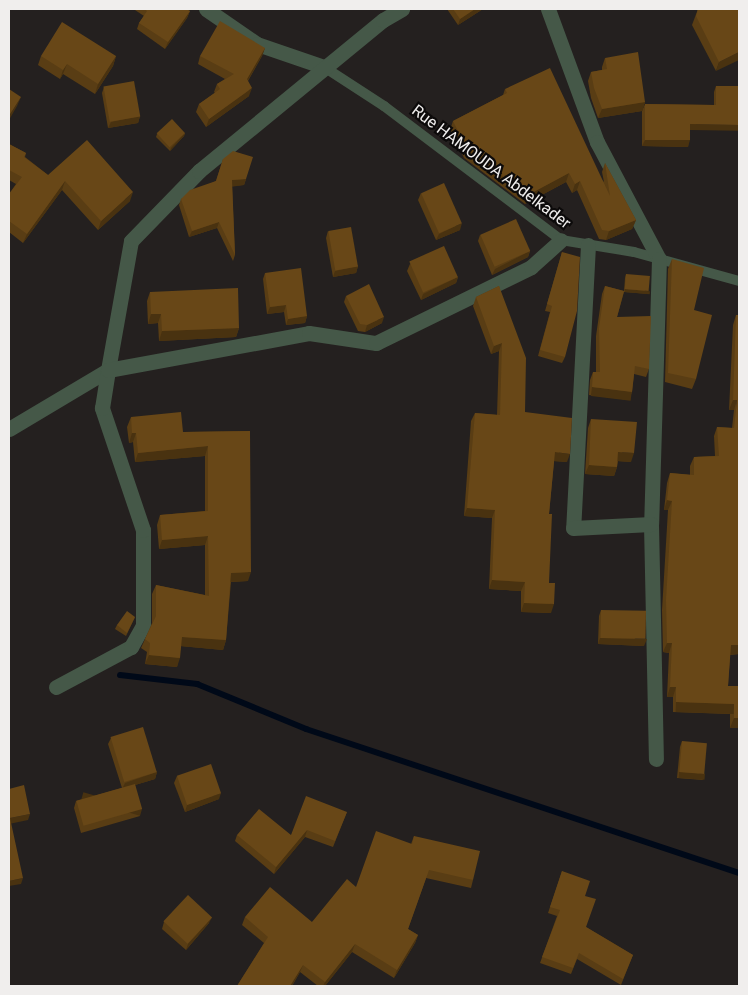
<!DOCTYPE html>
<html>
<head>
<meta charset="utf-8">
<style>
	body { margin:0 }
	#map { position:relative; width:748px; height:995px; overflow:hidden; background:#24201f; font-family:Roboto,sans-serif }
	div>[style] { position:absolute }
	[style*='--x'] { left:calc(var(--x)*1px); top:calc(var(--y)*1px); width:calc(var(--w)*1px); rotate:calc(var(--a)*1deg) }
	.stream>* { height:6px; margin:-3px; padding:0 3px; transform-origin:3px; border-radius:3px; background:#000918 }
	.service>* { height:10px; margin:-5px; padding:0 5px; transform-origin:5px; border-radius:5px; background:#455848 }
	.minor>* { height:15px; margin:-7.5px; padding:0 7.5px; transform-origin:7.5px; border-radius:7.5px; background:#455848 }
	.wall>* { inset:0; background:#593d14 }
	.shaded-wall>* { inset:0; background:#493210; transform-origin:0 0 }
	.building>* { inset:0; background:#684717; transform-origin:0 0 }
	span { translate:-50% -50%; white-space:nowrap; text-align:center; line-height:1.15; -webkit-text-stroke:4.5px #0c0a0a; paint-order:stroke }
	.street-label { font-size:16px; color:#f0eeed }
	.frame { position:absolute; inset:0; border:10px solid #f0eeed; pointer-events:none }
</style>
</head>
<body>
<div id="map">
	<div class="stream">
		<i style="--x:120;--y:675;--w:78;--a:6.7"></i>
		<i style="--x:197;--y:684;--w:118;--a:22.4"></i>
		<i style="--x:306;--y:729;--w:456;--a:18.4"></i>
	</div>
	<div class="service">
		<i style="--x:324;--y:67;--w:72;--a:33"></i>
		<i style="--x:384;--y:106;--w:222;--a:37.1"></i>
		<i style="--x:561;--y:240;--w:74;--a:9.3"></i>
		<i style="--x:634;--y:252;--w:109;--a:15.4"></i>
	</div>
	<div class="minor">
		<i style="--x:206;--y:9;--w:62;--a:34.5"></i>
		<i style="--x:257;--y:44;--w:71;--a:18.9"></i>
		<i style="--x:548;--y:9;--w:142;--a:69.8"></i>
		<i style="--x:597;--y:142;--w:132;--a:62.1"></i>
		<i style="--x:659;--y:259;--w:265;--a:91.7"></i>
		<i style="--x:651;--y:524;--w:235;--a:88.8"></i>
		<i style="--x:588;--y:245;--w:283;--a:93"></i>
		<i style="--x:573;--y:528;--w:78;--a:-2.9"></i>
		<i style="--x:9;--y:429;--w:115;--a:-30.8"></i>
		<i style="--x:108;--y:370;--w:131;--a:-79.9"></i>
		<i style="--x:131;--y:241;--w:98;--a:-45.8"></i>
		<i style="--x:199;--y:171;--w:238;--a:-39.4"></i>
		<i style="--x:383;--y:20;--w:22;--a:-30"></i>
		<i style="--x:56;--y:687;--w:85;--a:-28.1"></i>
		<i style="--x:131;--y:647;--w:25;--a:-61"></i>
		<i style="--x:143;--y:625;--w:95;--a:-90"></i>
		<i style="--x:143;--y:530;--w:129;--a:-108.6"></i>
		<i style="--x:102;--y:408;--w:38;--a:-81"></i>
		<i style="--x:108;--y:370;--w:204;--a:-10.4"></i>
		<i style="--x:309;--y:333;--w:68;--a:8.5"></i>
		<i style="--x:376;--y:343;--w:173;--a:-26.1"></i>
		<i style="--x:531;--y:267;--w:40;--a:-42"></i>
	</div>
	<div class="wall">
		<i style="clip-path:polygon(136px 9px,186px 9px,190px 11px,187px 18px,165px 49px,137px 29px,139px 23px,144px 16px,135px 10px)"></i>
		<i style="clip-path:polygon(447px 9px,483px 9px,458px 25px)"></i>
		<i style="clip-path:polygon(698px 9px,739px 9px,716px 71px,692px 25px)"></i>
		<i style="clip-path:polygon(265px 48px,262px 56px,248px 81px,249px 96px,206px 127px,196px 112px,199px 104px,215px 93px,214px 92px,217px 84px,225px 79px,198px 64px,200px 56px)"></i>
		<i style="clip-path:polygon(41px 56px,116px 56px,113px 66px,95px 94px,63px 74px,60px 79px,38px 65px)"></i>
		<i style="clip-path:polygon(605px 58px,645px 102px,642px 111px,598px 118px,591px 98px,588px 81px,591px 72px,602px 70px,602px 67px)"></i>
		<i style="clip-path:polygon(716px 86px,739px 86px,690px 130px,688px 147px,642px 146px,642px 111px,645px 104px,714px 105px,714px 92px)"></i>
		<i style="clip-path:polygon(104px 87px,140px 116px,138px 123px,108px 128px,102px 93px)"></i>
		<i style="clip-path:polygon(505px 89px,604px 182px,602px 172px,605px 163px,636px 220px,632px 229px,606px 240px,599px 239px,577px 190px,572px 193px,566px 182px,525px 204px,464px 158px,450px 130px,453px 121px,503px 95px)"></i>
		<i style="clip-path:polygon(185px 133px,184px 136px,170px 151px,156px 137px,157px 134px)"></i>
		<i style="clip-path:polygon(9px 144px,26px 153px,25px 157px,48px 175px,130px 201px,98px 230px,62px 190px,23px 243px,9px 232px,9px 194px,16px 184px,9px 180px)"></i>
		<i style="clip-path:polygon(223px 159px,246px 179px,244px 185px,232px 186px,235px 255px,233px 261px,217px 228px,189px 237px,179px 205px,181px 199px,216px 181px)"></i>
		<i style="clip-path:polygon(421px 193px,460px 230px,436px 240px,418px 200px)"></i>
		<i style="clip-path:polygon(328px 231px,358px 266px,356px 273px,333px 277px,326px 238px)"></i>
		<i style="clip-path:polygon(480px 235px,530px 251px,528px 257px,492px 275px,478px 241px)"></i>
		<i style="clip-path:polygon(562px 252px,565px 357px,562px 363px,538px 356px,550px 312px,545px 311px)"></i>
		<i style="clip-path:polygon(672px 259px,694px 310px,696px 379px,692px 389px,665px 382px,668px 269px)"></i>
		<i style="clip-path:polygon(410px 264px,458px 277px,456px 283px,421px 300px,407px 271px)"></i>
		<i style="clip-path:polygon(265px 273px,307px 316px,305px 323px,286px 325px,284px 312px,267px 314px,263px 279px)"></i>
		<i style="clip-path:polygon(626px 274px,649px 294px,624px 292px,617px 317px,649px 369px,646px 377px,634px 374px,632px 392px,629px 400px,589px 395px,590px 380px,593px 372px,596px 372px,596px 336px,602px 294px,605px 286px,624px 291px,625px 278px)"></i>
		<i style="clip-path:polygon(499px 286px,525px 412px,567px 462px,554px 461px,549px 514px,549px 583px,551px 613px,521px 612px,521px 591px,489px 589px,492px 518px,464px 516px,471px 421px,475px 413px,497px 415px,499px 351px,491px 354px,473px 306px,476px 297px)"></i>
		<i style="clip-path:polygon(150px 292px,239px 328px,236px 337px,159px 341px,158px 323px,148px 324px,147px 301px)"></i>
		<i style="clip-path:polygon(346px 296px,382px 323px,365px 332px,358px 331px,344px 302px)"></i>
		<i style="clip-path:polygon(736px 315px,738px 602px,739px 602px,739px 654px,730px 655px,728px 686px,739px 686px,739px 728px,730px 728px,730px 714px,673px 712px,673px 697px,667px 697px,669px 653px,663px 652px,662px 610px,668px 510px,664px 510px,667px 483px,670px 473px,690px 475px,690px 466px,694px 457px,715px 456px,714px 436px,717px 427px,732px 428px,734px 410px,729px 410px,733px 325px)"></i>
		<i style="clip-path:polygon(131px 417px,183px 432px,250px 431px,248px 581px,231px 582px,226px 640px,223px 650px,181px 646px,177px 667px,145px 664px,147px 652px,141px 648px,145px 639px,152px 623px,152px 594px,156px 585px,205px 595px,205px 545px,159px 549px,157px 525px,160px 515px,205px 511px,205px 456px,135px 462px,133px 442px,129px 443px,127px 427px)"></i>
		<i style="clip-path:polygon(591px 419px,631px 462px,618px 461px,617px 467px,614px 476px,585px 474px,588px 428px)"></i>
		<i style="clip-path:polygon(601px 610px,644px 646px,598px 644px,599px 616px)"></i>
		<i style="clip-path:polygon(135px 617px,126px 636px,115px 629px,117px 625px)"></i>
		<i style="clip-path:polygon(111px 738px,157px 772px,155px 779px,135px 785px,140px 816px,81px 833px,74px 808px,76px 801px,122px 788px,108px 744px)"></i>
		<i style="clip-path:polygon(682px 741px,703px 780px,677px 778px,680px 747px)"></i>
		<i style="clip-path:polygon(177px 776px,219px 799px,185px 812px,174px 783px)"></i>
		<i style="clip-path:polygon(347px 812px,333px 847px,305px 837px,274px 874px,235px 841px,237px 835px,291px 835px)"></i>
		<i style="clip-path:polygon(414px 836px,473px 880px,471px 888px,426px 878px,408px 929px,418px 935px,415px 943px,394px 978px,352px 952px,325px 986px,318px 986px,300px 972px,292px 986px,237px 986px,264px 943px,242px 925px,245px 917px,312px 922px,411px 844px)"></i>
		<i style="clip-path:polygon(562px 871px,585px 896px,586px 927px,633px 955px,621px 985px,577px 959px,571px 974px,540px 963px,557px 916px,548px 913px)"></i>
		<i style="clip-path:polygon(164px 922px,209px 923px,186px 950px,162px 929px)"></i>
	</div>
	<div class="shaded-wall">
		<i style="clip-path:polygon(475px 9px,483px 9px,458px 25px,460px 19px)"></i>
		<i style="clip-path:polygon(190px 11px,187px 18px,165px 49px,168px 42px)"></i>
		<i style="clip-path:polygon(265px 48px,262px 56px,244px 87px,247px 79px)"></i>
		<i style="clip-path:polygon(739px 52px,739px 60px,716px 71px,719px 62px)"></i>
		<i style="clip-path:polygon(116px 56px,113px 66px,95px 94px,98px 84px)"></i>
		<i style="clip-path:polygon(67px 64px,63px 74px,60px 79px,63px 70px)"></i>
		<i style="clip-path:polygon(252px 88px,249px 96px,206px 127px,209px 119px)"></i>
		<i style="clip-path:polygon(21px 97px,17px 106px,9px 120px,9px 116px)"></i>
		<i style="clip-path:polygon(645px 102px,642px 111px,598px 118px,602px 109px)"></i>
		<i style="clip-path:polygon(140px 116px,138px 123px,108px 128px,111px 122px)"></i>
		<i style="left:690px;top:124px;width:49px;height:6px;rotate:1deg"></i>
		<i style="clip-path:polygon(185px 133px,184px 136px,170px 151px,171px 148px)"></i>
		<i style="clip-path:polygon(645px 140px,690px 140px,688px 147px,642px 146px)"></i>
		<i style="clip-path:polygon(569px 173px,566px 182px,525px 204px,528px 195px)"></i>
		<i style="clip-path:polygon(246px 179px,244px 185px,230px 187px,232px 180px)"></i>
		<i style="clip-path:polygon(65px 181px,62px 190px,23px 243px,27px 234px)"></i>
		<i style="clip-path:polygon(580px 181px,577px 190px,572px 193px,575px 184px)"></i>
		<i style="clip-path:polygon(133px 192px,130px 201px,98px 230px,101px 221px)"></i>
		<i style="clip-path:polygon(636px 220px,632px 229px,606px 240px,609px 231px)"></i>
		<i style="clip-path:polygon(219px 222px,217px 228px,189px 237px,192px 231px)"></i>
		<i style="clip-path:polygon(462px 223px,460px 230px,436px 240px,439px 234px)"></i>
		<i style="clip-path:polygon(530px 251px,528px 257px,492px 275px,495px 269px)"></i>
		<i style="clip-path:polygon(358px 266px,356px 273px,333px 277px,335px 271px)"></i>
		<i style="clip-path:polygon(458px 277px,456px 283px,421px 300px,423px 294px)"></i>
		<i style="left:625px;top:289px;width:25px;height:3px;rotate:5deg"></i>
		<i style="clip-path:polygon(286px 305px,284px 312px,267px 314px,270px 307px)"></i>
		<i style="clip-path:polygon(151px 314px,161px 314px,158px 323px,148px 324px)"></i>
		<i style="clip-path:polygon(307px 316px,305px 323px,286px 325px,288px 319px)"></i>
		<i style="clip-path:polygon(384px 317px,382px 323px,365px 332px,367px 325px)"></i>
		<i style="clip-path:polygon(239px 328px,236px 337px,159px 341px,162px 331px)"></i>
		<i style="clip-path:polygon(502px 343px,499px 351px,491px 354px,494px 346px)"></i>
		<i style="left:592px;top:387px;width:40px;height:9px;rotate:7deg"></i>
		<i style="clip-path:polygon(733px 400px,737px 400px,734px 410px,729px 410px)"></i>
		<i style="clip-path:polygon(132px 433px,136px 433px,133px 442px,129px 443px)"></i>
		<i style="clip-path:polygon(208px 446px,205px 456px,135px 462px,138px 453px)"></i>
		<i style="clip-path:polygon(555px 452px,570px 454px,567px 462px,552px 461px)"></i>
		<i style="clip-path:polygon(618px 452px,634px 453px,631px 462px,615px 461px)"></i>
		<i style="clip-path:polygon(589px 465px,617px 467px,614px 476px,585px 474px)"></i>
		<i style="clip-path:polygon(667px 500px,672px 501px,668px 510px,664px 510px)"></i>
		<i style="clip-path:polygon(467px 508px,495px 510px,492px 518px,464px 516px)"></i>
		<i style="clip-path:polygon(208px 536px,205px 545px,159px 549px,162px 540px)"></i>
		<i style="clip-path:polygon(251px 572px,248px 581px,228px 582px,231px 573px)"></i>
		<i style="clip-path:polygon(492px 580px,525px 582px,521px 591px,489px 589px)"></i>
		<i style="clip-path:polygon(524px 603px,554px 604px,551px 613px,521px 612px)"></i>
		<i style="clip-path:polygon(182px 637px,226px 640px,223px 650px,179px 646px)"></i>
		<i style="clip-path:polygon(600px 638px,647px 639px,644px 646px,598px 644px)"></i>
		<i style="clip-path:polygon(667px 643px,672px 643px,669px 653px,663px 652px)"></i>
		<i style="clip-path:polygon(731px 645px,739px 645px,739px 654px,727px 655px)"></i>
		<i style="clip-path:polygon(149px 655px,180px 658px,177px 667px,145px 664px)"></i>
		<i style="clip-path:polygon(670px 687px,676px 687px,673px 697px,667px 697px)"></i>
		<i style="left:676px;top:702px;width:58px;height:10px;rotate:2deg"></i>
		<i style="clip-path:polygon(734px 718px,739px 718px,739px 728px,730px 728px)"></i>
		<i style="clip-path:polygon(157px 772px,155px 779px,122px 789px,125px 783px)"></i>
		<i style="left:679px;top:772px;width:26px;height:6px;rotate:4deg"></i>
		<i style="clip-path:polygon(221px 793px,219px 799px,185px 812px,187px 805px)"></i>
		<i style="left:142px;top:809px;width:7px;height:61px;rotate:106deg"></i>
		<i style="clip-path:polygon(30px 814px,28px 820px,9px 824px,10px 818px)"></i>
		<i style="clip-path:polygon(307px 830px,305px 837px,274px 874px,276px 867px)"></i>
		<i style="clip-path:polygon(23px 878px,21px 884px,9px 886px,9px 881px)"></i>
		<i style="clip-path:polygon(212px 917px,209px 923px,186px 950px,188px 944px)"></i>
		<i style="clip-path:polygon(418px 935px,415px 943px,394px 978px,397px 970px)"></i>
		<i style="clip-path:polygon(355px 944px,352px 952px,325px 986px,323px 986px,325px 982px)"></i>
		<i style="clip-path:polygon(303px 965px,300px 972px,292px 986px,290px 986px)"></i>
	</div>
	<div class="building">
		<i style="clip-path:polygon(144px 9px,186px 9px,190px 11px,168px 42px,139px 23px,147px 11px)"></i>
		<i style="clip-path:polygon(453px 9px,475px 9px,460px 19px)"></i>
		<i style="clip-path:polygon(698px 9px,739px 9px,739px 52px,719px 62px,696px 16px)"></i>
		<i style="clip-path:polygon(220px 21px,265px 48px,247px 79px,252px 88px,209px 119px,199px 104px,220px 89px,217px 84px,234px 74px,200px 56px)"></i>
		<i style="clip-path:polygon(62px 22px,116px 56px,98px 84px,67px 64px,63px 70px,41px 56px)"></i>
		<i style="clip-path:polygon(638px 52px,645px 102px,602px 109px,594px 88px,591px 72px,607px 69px,605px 58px)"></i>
		<i style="clip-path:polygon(550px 68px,610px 196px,605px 163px,636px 220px,609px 231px,602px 230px,580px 181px,575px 184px,569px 173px,528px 195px,467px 149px,453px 121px,507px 93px,505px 89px)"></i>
		<i style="left:134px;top:81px;width:36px;height:31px;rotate:80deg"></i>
		<i style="clip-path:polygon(716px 86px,739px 86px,739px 125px,690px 124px,690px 140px,645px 140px,645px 104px,716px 105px)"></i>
		<i style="clip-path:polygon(9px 89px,21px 97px,9px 116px)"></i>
		<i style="left:172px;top:119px;width:19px;height:21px;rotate:47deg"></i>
		<i style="clip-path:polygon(87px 140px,133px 192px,101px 221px,65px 181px,27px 234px,9px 221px,9px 194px,22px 177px,9px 170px,9px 144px,26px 153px,24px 157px,48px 175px)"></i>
		<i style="clip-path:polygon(233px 151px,253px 157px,246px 179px,232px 180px,235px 255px,219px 222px,192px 231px,181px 199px,190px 190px,216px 181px,223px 159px)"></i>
		<i style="left:444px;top:183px;width:44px;height:25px;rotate:66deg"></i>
		<i style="left:516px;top:219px;width:35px;height:39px;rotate:66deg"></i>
		<i style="left:351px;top:227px;width:40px;height:23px;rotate:80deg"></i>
		<i style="left:444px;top:246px;width:34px;height:38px;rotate:66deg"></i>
		<i style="clip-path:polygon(562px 252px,580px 257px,577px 311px,565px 357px,540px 350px,552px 306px,547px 304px)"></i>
		<i style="clip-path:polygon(672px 259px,704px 268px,694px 310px,712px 315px,696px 379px,668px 373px)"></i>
		<i style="clip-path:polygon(301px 268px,307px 316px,288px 319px,286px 305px,270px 307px,265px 273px)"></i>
		<i style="left:626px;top:274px;width:24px;height:15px;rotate:5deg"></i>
		<i style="clip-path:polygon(369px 284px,384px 317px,367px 325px,360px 324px,346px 296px)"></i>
		<i style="clip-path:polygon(499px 286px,526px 358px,525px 412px,572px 418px,570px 454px,555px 452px,549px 514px,552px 514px,549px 583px,555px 583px,554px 604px,524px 603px,525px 582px,492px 580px,495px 510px,467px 508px,475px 413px,500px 415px,502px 343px,494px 346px,476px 297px)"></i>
		<i style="clip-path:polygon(605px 286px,624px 291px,617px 317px,651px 316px,649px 369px,635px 366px,632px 392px,592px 387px,593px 372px,600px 372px,599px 328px)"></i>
		<i style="clip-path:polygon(238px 288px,239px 328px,162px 331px,161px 314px,151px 314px,150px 292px)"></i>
		<i style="clip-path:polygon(736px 315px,739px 315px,739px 582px,738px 602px,739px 602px,739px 645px,731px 645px,728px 686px,739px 686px,739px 718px,734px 718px,734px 704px,676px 702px,676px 687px,670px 687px,672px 643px,667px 643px,666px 600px,672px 501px,667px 500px,670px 473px,694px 475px,694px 457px,719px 456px,717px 427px,734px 428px,737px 400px,733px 400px)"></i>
		<i style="clip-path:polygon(181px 412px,183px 432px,250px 431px,251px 572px,231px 573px,226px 640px,182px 637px,180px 658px,149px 655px,150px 643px,145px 639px,156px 616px,156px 585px,209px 596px,208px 536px,162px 540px,160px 515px,208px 511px,208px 446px,138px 453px,136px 433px,132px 433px,131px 417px)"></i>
		<i style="clip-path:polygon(591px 419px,637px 422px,634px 453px,618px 452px,617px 467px,589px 465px)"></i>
		<i style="left:601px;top:610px;width:45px;height:28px;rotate:1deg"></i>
		<i style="clip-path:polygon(127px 611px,135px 617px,127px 633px,117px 625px)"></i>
		<i style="left:143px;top:727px;width:47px;height:34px;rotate:73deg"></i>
		<i style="left:682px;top:741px;width:25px;height:31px;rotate:5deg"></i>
		<i style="left:211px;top:764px;width:31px;height:36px;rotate:71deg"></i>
		<i style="left:135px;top:784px;width:26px;height:61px;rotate:74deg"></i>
		<i style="clip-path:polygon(24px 785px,30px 814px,10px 818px,23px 878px,9px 881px,9px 789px)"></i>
		<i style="clip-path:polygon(306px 796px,347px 812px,335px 841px,307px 830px,276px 867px,237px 835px,259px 809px,291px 835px)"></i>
		<i style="clip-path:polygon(376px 831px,412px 844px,414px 836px,480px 851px,473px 880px,429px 870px,408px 929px,418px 935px,397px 970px,355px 944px,325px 982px,303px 965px,290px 986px,237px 986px,268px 937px,245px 917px,270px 887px,312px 922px,347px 879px,356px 887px)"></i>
		<i style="clip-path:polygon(562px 871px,590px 881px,585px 896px,596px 899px,586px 927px,633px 955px,623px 979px,579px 953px,573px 968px,542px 957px,560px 910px,550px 907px)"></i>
		<i style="left:188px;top:895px;width:33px;height:36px;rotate:43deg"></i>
	</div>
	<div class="street-label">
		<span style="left:491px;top:167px;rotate:37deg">Rue HAMOUDA Abdelkader</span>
	</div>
	<div class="frame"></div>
</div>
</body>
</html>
